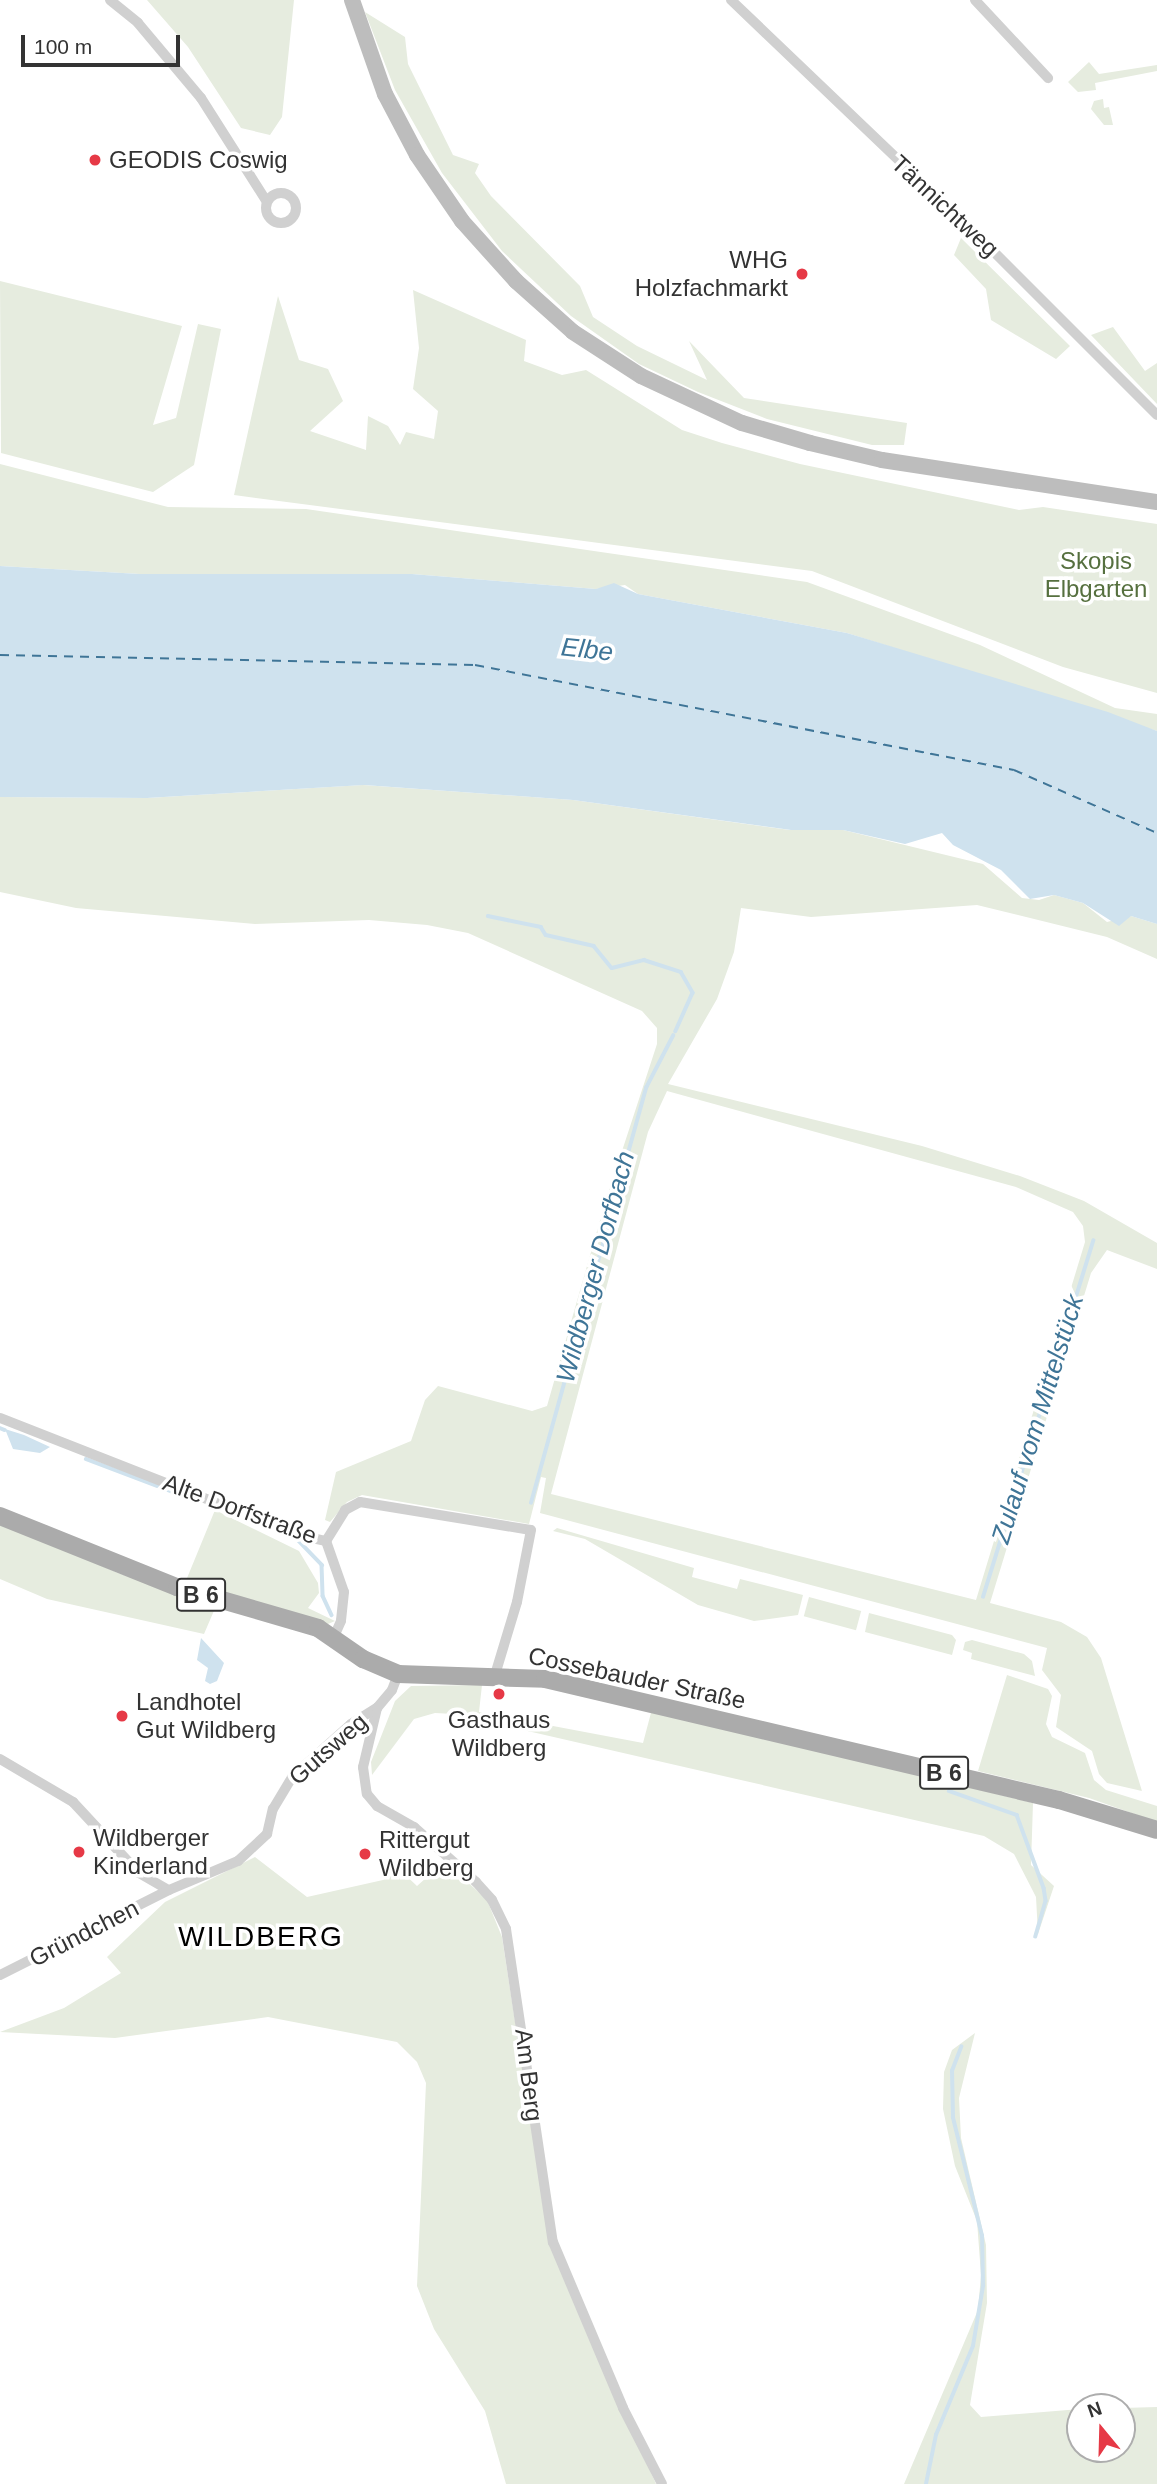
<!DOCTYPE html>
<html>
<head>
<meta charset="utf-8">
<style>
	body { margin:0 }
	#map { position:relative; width:1157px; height:2484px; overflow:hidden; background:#fff; font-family:Arial,sans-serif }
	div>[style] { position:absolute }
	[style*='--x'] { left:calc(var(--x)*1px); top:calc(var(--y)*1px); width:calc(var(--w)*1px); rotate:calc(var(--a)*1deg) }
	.green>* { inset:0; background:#e6ecdf; transform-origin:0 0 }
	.water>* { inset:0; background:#cfe2ee }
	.stream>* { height:3.5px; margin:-1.75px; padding:0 1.75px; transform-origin:1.75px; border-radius:1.75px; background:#cfe2ee }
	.ferry>* { height:2px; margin-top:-1px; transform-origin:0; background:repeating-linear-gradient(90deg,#3f7597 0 9px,transparent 0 16px) }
	.minor>* { height:10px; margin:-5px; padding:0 5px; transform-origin:5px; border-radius:5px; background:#d0d0d0 }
	.minor>.ring { margin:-5px; padding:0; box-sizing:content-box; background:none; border:10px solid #d0d0d0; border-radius:50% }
	.secondary>* { height:16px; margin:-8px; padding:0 8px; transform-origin:8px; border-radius:8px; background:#bdbdbd }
	.primary>* { height:18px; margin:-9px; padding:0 9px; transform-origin:9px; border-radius:9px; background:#ababab }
	.dots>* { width:19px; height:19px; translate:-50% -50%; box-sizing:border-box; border:4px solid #fff; border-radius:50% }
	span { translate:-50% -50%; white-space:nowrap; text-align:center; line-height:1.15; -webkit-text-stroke:7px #fff; paint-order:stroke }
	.shield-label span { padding:2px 5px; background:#fff; border:2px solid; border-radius:5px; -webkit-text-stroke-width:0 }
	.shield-label { font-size:23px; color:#333; font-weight:700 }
	.poi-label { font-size:24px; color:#333 }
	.left { translate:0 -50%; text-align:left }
	.right { translate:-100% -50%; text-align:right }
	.street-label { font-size:24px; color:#333 }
	.park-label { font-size:24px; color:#56703f }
	.water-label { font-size:26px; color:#3f7597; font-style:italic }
	.quarter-label { font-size:28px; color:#000; letter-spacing:2px }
	.north { position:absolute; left:1066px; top:2393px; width:70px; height:70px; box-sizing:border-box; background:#fff; border:2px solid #adadad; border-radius:50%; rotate:341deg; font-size:19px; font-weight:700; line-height:28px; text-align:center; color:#333 }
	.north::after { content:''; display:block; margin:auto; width:24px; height:32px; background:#e63946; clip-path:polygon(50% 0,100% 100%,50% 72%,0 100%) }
	.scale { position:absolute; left:21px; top:35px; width:159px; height:32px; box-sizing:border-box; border:4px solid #333; border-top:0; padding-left:9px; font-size:21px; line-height:24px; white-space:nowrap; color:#333; -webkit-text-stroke:5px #fff; paint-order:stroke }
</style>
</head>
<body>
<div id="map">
	<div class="green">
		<i style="clip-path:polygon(147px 0,294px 0,282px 117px,270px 135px,241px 128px,188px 47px)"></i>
		<i style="clip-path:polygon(365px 12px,405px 37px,408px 64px,453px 155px,479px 164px,475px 173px,491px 196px,580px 286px,593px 317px,637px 346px,707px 380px,689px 341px,744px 398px,907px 423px,904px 445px,872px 445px,767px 419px,698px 392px,639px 364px,571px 316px,502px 251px,442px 173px,395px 90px)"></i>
		<i style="clip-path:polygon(1089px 62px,1099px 74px,1157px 65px,1157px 71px,1095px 83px,1096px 90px,1078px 92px,1068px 82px)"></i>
		<i style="clip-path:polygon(1103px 99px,1104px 108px,1109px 107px,1113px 125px,1104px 125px,1091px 109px,1094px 101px)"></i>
		<i style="clip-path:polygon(961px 238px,1070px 346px,1056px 359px,991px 320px,986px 289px,954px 255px)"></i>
		<i style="clip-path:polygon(0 281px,182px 326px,153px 425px,176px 418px,198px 324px,221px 329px,194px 465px,153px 492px,1px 453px)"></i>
		<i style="clip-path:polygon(413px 290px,526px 340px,524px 361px,562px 375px,586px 370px,682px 430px,722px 443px,800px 464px,1019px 510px,1043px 507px,1157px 524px,1157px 693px,1063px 667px,812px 571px,234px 495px,278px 296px,299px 360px,328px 369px,343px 401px,310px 431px,366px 450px,368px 416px,388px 426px,400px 445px,406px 432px,434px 439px,438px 411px,413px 389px,419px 348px)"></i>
		<i style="clip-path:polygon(1113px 327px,1145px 371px,1157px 363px,1157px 404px,1091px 335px)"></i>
		<i style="clip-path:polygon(0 464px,168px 507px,306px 509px,807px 582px,980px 645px,1115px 708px,1157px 714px,1157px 731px,847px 633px,638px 594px,625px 585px,596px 589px,412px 574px,140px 574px,0 566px)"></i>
		<i style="clip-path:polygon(evenodd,363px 785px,573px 800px,790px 830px,843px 830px,983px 864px,1022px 898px,1039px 900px,1054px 895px,1083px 903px,1107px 922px,1131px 916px,1157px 924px,1157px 959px,1107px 937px,977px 905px,811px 917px,741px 908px,734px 952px,717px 999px,668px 1084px,922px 1146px,1020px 1176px,1084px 1201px,1157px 1243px,1157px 1269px,1107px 1250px,1091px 1273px,990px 1603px,1061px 1622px,1087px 1637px,1101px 1658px,1142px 1791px,1107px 1783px,1099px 1774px,1092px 1751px,1056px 1727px,1061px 1695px,1042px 1670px,1047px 1648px,540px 1513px,546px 1478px,541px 1477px,529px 1524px,362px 1495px,347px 1502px,330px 1522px,325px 1520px,336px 1472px,411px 1441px,425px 1400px,438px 1386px,532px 1411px,547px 1406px,605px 1203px,657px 1044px,657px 1028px,642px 1011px,468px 933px,427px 925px,369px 920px,255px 924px,76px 908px,0 892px,0 797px,147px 798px,363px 785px,667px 1091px,1016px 1187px,1073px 1212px,1083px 1226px,1085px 1242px,976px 1600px,551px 1494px,648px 1132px,667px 1091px)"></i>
		<i style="clip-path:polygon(215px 1510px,299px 1551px,318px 1583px,319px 1593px,308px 1608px,335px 1621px,328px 1624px,185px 1583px)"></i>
		<i style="clip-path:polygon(0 1522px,118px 1573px,216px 1606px,204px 1634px,47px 1599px,0 1579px)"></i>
		<i style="clip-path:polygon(557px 1528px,694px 1568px,692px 1577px,737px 1589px,740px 1579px,803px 1595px,798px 1615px,754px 1621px,698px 1605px,585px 1539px,553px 1531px)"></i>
		<i style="left:809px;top:1597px;width:54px;height:20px;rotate:15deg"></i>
		<i style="clip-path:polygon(869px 1613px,952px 1635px,956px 1640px,952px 1655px,865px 1632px)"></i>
		<i style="clip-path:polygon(972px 1640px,1024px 1654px,1032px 1661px,1035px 1676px,971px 1659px,972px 1653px,963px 1650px,965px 1642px)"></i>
		<i style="clip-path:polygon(1007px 1675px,1048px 1689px,1052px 1696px,1046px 1724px,1052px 1737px,1085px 1753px,1094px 1780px,1106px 1790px,1157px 1806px,1157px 1822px,1089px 1798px,978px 1771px)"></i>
		<i style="clip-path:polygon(482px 1685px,479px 1712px,643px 1743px,652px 1709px,1033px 1803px,1031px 1865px,1054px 1886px,1038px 1934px,1036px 1897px,1014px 1854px,984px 1836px,454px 1714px,435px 1713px,414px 1719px,372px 1775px,371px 1762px,395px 1701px,411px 1686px)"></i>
		<i style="clip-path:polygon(255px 1857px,307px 1897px,383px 1880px,399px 1869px,417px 1886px,445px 1861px,487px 1900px,502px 1937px,549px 2243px,656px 2484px,506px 2484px,485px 2411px,434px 2329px,417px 2286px,426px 2083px,417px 2062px,397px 2042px,268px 2017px,115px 2038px,0 2032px,64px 2008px,121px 1973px,107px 1957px,165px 1902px)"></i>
		<i style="clip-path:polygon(975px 2033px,959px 2098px,961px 2138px,986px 2245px,987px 2303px,970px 2405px,981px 2417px,1080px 2409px,1080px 2449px,1122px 2449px,1122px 2408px,1157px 2407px,1157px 2484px,904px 2484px,978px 2310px,981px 2275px,977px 2221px,955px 2166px,943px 2109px,944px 2072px,952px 2050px)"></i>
	</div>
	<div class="water">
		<i style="clip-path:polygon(0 566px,140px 574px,412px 574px,596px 589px,614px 583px,638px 594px,847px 633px,1108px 712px,1157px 731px,1157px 924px,1131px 916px,1119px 926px,1083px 903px,1054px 895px,1030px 899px,1001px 870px,953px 845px,942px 833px,905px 844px,843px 830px,791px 830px,573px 800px,364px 785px,147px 798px,0 797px)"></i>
		<i style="clip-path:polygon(5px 1429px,24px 1435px,50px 1447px,40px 1453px,13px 1449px)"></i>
		<i style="clip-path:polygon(201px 1638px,224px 1663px,217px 1681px,210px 1684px,205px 1681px,208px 1668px,197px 1660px)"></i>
	</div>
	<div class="stream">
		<i style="--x:488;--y:916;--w:54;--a:11.7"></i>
		<i style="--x:541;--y:927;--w:9;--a:58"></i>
		<i style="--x:546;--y:935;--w:49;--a:12.9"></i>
		<i style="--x:594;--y:946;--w:28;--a:51"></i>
		<i style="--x:612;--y:968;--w:33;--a:-14"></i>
		<i style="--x:644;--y:960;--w:39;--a:18"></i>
		<i style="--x:681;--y:972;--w:24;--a:60"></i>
		<i style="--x:693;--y:993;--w:42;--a:114.1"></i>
		<i style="--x:0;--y:1428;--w:5;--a:22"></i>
		<i style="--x:86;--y:1459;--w:113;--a:20.7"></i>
		<i style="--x:531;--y:1503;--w:431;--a:-74.5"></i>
		<i style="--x:646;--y:1088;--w:59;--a:-62.6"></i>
		<i style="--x:298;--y:1540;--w:35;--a:46"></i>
		<i style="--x:322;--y:1565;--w:31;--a:88"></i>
		<i style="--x:323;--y:1596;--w:21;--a:65"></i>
		<i style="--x:983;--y:1597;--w:373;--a:-72.8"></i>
		<i style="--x:949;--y:1791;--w:72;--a:19.4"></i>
		<i style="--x:1017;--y:1815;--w:78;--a:69.7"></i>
		<i style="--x:1044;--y:1888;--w:13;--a:81"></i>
		<i style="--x:1046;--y:1901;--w:37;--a:106"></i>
		<i style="--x:926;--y:2484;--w:50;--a:-78.5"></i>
		<i style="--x:936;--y:2435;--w:96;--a:-67.4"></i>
		<i style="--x:973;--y:2346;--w:61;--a:-80.5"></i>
		<i style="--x:983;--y:2286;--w:50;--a:-91.1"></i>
		<i style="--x:982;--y:2236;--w:122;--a:-103.8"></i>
		<i style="--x:953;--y:2118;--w:47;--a:-91.2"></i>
		<i style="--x:952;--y:2071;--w:26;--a:-69"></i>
	</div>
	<div class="ferry">
		<i style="--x:0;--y:655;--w:475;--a:1.2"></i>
		<i style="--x:475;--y:665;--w:549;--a:11.02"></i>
		<i style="--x:1014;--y:770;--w:156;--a:23.8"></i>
	</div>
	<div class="minor">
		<i style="--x:110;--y:0;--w:36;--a:39"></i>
		<i style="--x:138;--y:23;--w:98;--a:50"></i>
		<i style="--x:201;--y:98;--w:123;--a:57.6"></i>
		<i style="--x:731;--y:0;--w:356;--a:43.7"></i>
		<i style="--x:988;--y:246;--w:239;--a:45"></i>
		<i style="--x:975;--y:0;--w:107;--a:46.9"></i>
		<i class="ring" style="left:266px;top:193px;width:20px;height:20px"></i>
		<i style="--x:0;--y:1418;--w:320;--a:21.4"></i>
		<i style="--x:298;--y:1535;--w:29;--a:12"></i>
		<i style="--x:326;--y:1541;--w:36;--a:-58"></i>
		<i style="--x:345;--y:1510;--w:17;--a:-28"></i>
		<i style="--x:360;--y:1502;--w:173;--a:9.3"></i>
		<i style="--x:531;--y:1530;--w:73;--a:101"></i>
		<i style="--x:517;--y:1602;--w:76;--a:106.8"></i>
		<i style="--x:326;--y:1541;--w:54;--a:70.6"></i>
		<i style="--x:344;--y:1592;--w:29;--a:96"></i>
		<i style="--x:341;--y:1621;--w:17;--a:114"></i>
		<i style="--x:377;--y:1708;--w:61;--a:103.3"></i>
		<i style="--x:363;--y:1767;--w:27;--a:82"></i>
		<i style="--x:367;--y:1794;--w:16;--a:50"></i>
		<i style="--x:377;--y:1806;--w:43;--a:29.6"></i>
		<i style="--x:414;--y:1827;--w:83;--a:41.6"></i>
		<i style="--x:476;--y:1882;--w:24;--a:48"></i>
		<i style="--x:492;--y:1900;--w:32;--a:64"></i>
		<i style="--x:506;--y:1929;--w:317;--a:81.5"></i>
		<i style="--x:553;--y:2242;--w:180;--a:67.1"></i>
		<i style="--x:623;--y:2408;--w:85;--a:62.8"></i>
		<i style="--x:0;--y:1759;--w:85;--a:30.5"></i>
		<i style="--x:73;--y:1802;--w:97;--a:47.1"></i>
		<i style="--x:139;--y:1873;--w:34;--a:30"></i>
		<i style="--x:169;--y:1890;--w:75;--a:-22.8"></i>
		<i style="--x:238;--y:1861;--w:40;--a:-43"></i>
		<i style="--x:267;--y:1834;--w:26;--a:-77"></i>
		<i style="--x:273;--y:1809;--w:37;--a:-59"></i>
		<i style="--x:292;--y:1777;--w:79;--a:-41.9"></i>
		<i style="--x:351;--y:1724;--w:31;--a:-32"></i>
		<i style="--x:377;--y:1708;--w:23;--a:-50"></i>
		<i style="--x:392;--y:1690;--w:17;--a:-69"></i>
		<i style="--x:0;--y:1975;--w:189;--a:-26.7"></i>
	</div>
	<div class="secondary">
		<i style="--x:352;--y:0;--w:100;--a:70.7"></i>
		<i style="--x:385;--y:94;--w:69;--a:62.3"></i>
		<i style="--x:417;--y:155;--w:80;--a:55.7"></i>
		<i style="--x:462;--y:221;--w:81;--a:48"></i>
		<i style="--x:516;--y:281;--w:76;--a:41.8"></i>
		<i style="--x:573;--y:332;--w:81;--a:32.9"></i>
		<i style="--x:641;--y:376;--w:111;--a:25"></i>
		<i style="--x:742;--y:423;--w:71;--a:16.4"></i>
		<i style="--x:810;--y:443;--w:74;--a:13.3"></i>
		<i style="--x:882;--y:460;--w:278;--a:8.7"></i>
	</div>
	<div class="primary">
		<i style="--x:0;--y:1516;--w:191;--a:21.9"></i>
		<i style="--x:177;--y:1587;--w:147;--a:16.2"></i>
		<i style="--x:318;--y:1628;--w:55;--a:34.6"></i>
		<i style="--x:363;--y:1659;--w:38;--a:23"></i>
		<i style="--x:398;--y:1674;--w:147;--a:1.9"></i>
		<i style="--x:545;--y:1679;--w:528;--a:13.25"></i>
		<i style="--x:1059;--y:1800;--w:102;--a:17"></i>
	</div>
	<div class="dots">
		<i style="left:95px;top:160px;background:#e63946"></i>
		<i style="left:802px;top:274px;background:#e63946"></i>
		<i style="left:499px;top:1694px;background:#e63946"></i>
		<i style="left:122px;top:1716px;background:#e63946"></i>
		<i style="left:79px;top:1852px;background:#e63946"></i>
		<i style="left:365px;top:1854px;background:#e63946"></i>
	</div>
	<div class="shield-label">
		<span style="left:201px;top:1595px">B 6</span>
		<span style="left:944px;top:1773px">B 6</span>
	</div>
	<div class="poi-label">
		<span class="left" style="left:109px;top:160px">GEODIS Coswig</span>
		<span class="right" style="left:788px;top:274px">WHG<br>Holzfachmarkt</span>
		<span class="left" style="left:136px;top:1716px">Landhotel<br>Gut Wildberg</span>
		<span style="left:499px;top:1734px">Gasthaus<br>Wildberg</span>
		<span class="left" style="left:93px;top:1852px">Wildberger<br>Kinderland</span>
		<span class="left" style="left:379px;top:1854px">Rittergut<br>Wildberg</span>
	</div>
	<div class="street-label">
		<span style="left:945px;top:206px;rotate:43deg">Tännichtweg</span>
		<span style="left:240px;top:1509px;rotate:20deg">Alte Dorfstraße</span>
		<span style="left:637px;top:1678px;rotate:12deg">Cossebauder Straße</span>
		<span style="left:328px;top:1749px;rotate:-41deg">Gutsweg</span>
		<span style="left:84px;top:1933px;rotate:-27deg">Gründchen</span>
		<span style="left:529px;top:2075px;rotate:83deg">Am Berg</span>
	</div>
	<div class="park-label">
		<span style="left:1096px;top:575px">Skopis<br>Elbgarten</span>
	</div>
	<div class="water-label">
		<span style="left:587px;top:650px;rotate:6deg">Elbe</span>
		<span style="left:596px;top:1267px;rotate:-75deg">Wildberger Dorfbach</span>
		<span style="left:1038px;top:1419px;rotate:-73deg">Zulauf vom Mittelstück</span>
	</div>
	<div class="quarter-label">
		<span style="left:261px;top:1937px">WILDBERG</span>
	</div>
	<div class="north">N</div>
	<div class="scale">100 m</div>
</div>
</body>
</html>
